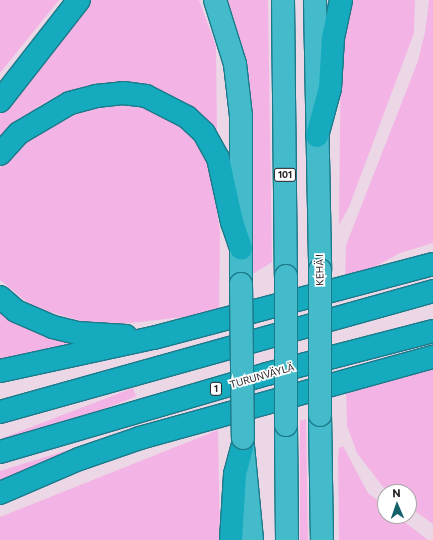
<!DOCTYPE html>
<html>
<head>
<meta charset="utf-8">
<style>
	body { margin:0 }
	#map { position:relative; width:433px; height:540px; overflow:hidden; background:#ecd7e7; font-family:Commissioner,sans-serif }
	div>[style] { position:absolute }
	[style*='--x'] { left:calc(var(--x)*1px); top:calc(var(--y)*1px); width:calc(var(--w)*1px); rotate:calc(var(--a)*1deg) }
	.green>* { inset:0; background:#f3b4e5; transform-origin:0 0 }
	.roads { filter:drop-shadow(1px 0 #1c7a89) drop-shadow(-1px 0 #1c7a89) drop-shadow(0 1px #1c7a89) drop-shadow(0 -1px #1c7a89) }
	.trunk>* { height:22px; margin:-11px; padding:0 11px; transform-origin:11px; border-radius:11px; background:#44bbcb }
	.motorway>* { height:22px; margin:-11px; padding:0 11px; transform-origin:11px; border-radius:11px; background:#15aabe }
	.bridges { filter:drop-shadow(1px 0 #1c7a89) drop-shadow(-1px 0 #1c7a89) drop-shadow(0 1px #1c7a89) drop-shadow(0 -1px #1c7a89) }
	.trunk-bridge>* { height:22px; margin:-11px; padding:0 11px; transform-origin:11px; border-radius:11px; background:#44bbcb }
	span { translate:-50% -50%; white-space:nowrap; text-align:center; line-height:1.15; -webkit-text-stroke:3.5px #fff; paint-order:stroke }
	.shield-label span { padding:1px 3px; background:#fff; border:1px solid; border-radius:3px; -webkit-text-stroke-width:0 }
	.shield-label { font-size:9px; color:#282126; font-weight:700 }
	.street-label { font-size:10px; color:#282126 }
	.north { position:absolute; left:377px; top:484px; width:40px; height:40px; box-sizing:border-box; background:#fff; border:1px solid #a9a6a8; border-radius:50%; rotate:358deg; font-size:11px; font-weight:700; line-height:16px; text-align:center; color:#282126 }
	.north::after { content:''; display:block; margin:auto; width:14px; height:18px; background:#14616c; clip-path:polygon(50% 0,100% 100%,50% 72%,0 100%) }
</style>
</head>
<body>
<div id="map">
	<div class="green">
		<i style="clip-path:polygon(0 0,59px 0,0 73px)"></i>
		<i style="clip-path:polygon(91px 0,199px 0,216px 46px,217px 132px,180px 99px,138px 84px,115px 82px,94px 84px,59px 95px,39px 106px,0 137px,0 114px)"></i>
		<i style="clip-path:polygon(224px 0,268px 0,272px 262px,251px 275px)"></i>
		<i style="clip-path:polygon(350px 0,415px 0,414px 33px,349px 207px,339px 225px,341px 31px)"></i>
		<i style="clip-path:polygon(429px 0,433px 0,433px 243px,400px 253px,362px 274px,345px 278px,346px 245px,418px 61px,425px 32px)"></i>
		<i style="clip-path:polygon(133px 103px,154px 109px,185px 128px,204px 155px,211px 174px,220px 231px,219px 313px,121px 324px,88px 323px,33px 307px,0 280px,0 169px,2px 164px,24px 141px,81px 108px)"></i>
		<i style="clip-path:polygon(0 312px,20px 326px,78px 344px,0 361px)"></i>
		<i style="clip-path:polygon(433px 365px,433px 524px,409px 507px,409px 492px,389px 492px,383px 487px,357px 453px,347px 426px,346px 388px)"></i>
		<i style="left:133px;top:388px;width:9px;height:139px;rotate:69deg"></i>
		<i style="clip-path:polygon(306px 419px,308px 540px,300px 540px,300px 421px)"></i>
		<i style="clip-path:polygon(218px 430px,220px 540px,0 540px,0 517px)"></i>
		<i style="clip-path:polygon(123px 433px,0 482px,0 471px)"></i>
		<i style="clip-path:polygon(343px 446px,368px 493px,385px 506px,385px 516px,397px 516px,428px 540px,339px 540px,338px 458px,339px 448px)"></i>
	</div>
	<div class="roads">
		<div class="trunk">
			<i style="--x:215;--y:0;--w:67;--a:72.6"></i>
			<i style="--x:235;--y:64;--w:52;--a:83.4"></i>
			<i style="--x:241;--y:116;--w:168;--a:90"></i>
			<i style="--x:283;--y:0;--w:276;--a:89.4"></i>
			<i style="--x:315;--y:0;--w:270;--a:88.9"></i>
			<i style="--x:320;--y:415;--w:125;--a:89.1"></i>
			<i style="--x:286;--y:425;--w:115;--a:89.5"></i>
			<i style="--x:243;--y:446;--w:94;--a:84.5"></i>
		</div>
		<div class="motorway">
			<i style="--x:0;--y:101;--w:128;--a:-52"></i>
			<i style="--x:317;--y:136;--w:50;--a:-74.8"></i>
			<i style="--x:330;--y:88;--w:50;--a:-86.6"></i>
			<i style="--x:333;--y:38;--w:39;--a:-78"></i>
			<i style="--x:0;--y:154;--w:28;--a:-48"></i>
			<i style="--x:19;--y:133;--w:59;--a:-30.5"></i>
			<i style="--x:70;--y:103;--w:27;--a:-15"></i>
			<i style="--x:96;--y:96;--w:27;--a:-6"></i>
			<i style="--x:123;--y:93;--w:23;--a:7"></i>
			<i style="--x:146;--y:96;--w:46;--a:27.1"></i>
			<i style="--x:187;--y:117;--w:23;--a:43"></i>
			<i style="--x:204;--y:133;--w:29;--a:61"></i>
			<i style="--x:218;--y:158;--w:66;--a:77.7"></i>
			<i style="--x:232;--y:222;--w:28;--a:71"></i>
			<i style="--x:0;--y:297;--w:21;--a:41"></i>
			<i style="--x:16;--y:311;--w:40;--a:23.4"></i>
			<i style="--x:53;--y:327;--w:25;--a:14"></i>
			<i style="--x:77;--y:333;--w:49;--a:3.5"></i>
			<i style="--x:0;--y:371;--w:157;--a:-12.2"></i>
			<i style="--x:153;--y:338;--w:290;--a:-14.8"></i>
			<i style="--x:0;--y:412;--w:450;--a:-15.6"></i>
			<i style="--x:0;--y:452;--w:278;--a:-16.3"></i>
			<i style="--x:267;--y:374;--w:171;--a:-14.5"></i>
			<i style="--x:0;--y:493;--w:86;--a:-23.3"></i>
			<i style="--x:79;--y:459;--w:65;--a:-19"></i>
			<i style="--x:140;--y:438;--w:304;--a:-15.5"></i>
			<i style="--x:231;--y:540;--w:66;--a:-86.5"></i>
			<i style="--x:235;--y:474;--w:30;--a:-75"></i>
		</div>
	</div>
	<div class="bridges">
		<div class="trunk-bridge">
			<i style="--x:320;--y:270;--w:145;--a:90"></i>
			<i style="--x:241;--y:284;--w:154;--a:89.3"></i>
			<i style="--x:286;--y:425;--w:149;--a:-90"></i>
		</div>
	</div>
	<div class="shield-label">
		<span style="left:285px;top:175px">101</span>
		<span style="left:216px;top:389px">1</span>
	</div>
	<div class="street-label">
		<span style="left:320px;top:270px;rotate:-91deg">KEHÄ I</span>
		<span style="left:262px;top:376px;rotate:-16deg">TURUNVÄYLÄ</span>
	</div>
	<div class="north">N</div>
</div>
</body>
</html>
